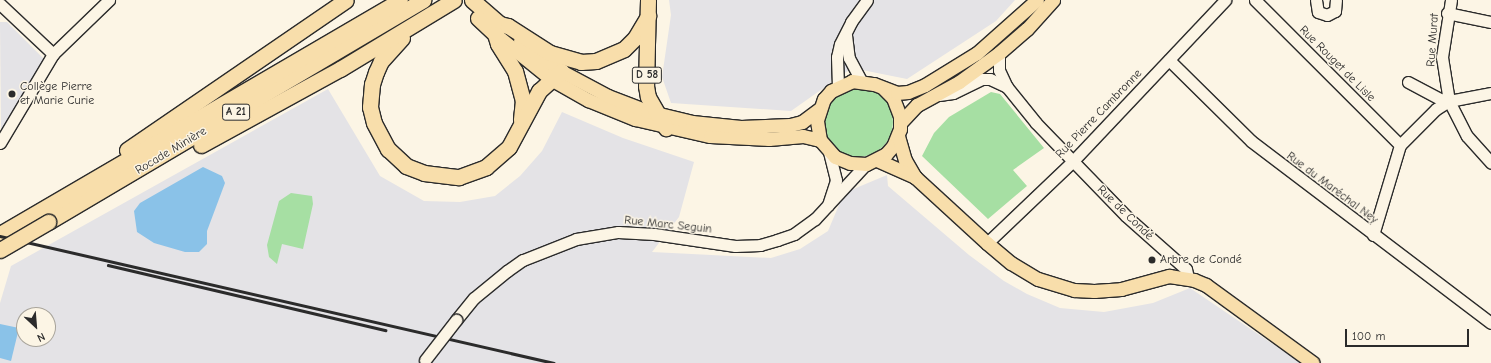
<!DOCTYPE html>
<html>
<head>
<meta charset="utf-8">
<style>
	body { margin:0 }
	#map { position:relative; width:1491px; height:363px; overflow:hidden; background:#fcf5e5; font-family:"Comic Neue",sans-serif }
	div>[style] { position:absolute }
	[style*='--x'] { left:calc(var(--x)*1px); top:calc(var(--y)*1px); width:calc(var(--w)*1px); rotate:calc(var(--a)*1deg) }
	.built>* { inset:0; background:#e4e3e6 }
	.green>* { inset:0; background:#a6dfa3 }
	.round { border-radius:50% }
	.water>* { inset:0; background:#8ac2e8 }
	.roads { filter:drop-shadow(1px 0 #2b2b2b) drop-shadow(-1px 0 #2b2b2b) drop-shadow(0 1px #2b2b2b) drop-shadow(0 -1px #2b2b2b) }
	.minor>* { height:11px; margin:-5.5px; padding:0 5.5px; transform-origin:5.5px; border-radius:5.5px; background:#fcf5e5 }
	.major>* { height:13px; margin:-6.5px; padding:0 6.5px; transform-origin:6.5px; border-radius:6.5px; background:#f8deab }
	.highway>* { height:15px; margin:-7.5px; padding:0 7.5px; transform-origin:7.5px; border-radius:7.5px; background:#f8deab }
	.rail>* { height:2.5px; margin:-1.25px; padding:0 1.25px; transform-origin:1.25px; border-radius:1.25px; background:#2b2b2b }
	.bridges { filter:drop-shadow(1px 0 #2b2b2b) drop-shadow(-1px 0 #2b2b2b) drop-shadow(0 1px #2b2b2b) drop-shadow(0 -1px #2b2b2b) }
	.minor-bridge>* { height:11px; margin:-5.5px; padding:0 5.5px; transform-origin:5.5px; border-radius:5.5px; background:#fcf5e5 }
	.highway-bridge>* { height:15px; margin:-7.5px; padding:0 7.5px; transform-origin:7.5px; border-radius:7.5px; background:#f8deab }
	.dots>* { width:11px; height:11px; translate:-50% -50%; box-sizing:border-box; border:2px solid #fcf5e5; border-radius:50% }
	span { translate:-50% -50%; white-space:nowrap; text-align:center; line-height:1.15; -webkit-text-stroke:3px #fcf5e5; paint-order:stroke }
	.shield-label span { padding:1px 3px; background:#fcf5e5; border:1px solid; border-radius:3px; -webkit-text-stroke-width:0 }
	.shield-label { font-size:11px; color:#2b2b2b; font-weight:700 }
	.street-label { font-size:12px; color:#2b2b2b }
	.poi-label { font-size:12px; color:#2b2b2b }
	.left { translate:0 -50%; text-align:left }
	.north { position:absolute; left:16px; top:307px; width:40px; height:40px; box-sizing:border-box; background:#fcf5e5; border:1px solid #a8a49b; border-radius:50%; rotate:154deg; font-size:11px; font-weight:700; line-height:16px; text-align:center; color:#2b2b2b }
	.north::after { content:''; display:block; margin:auto; width:14px; height:18px; background:#2b2b2b; clip-path:polygon(50% 0,100% 100%,50% 72%,0 100%) }
	.scale { position:absolute; left:1345px; top:329px; width:124px; height:18px; box-sizing:border-box; border:2px solid #2b2b2b; border-top:0; padding-left:5px; font-size:12px; line-height:14px; white-space:nowrap; color:#2b2b2b; -webkit-text-stroke:3px #fcf5e5; paint-order:stroke }
</style>
</head>
<body>
<div id="map">
	<div class="built">
		<i style="clip-path:polygon(669px 0,1015px 0,996px 21px,907px 79px,852px 68px,791px 111px,671px 103px,662px 77px,671px 15px)"></i>
		<i style="clip-path:polygon(0 22px,7px 22px,44px 59px,1px 131px)"></i>
		<i style="clip-path:polygon(evenodd,328px 89px,380px 176px,424px 201px,460px 202px,495px 196px,520px 176px,542px 151px,562px 112px,623px 138px,694px 162px,679px 217px,652px 252px,771px 258px,800px 249px,828px 231px,844px 193px,887px 175px,888px 186px,969px 255px,1004px 281px,1027px 294px,1060px 308px,1104px 312px,1153px 303px,1190px 288px,1301px 363px,432px 363px,437px 350px,423px 363px,0 363px,0 303px,11px 266px,328px 89px,24px 315px,48px 315px,48px 339px,24px 339px,24px 315px)"></i>
	</div>
	<div class="green">
		<i class="round" style="left:823px;top:87px;width:70px;height:70px"></i>
		<i style="clip-path:polygon(991px 92px,1000px 94px,1044px 148px,1013px 170px,1027px 186px,988px 219px,922px 156px,934px 133px,949px 117px)"></i>
		<i style="clip-path:polygon(291px 193px,312px 196px,313px 204px,303px 249px,282px 244px,277px 264px,269px 257px,267px 245px,279px 201px)"></i>
	</div>
	<div class="water">
		<i style="clip-path:polygon(203px 167px,222px 176px,225px 183px,207px 231px,207px 244px,199px 252px,185px 252px,154px 243px,137px 232px,134px 211px,140px 203px)"></i>
		<i style="clip-path:polygon(0 324px,19px 328px,11px 361px,0 358px)"></i>
	</div>
	<div class="roads">
		<div class="minor">
			<i style="--x:1255;--y:0;--w:205;--a:45"></i>
			<i style="--x:1316;--y:0;--w:12;--a:81"></i>
			<i style="--x:1318;--y:12;--w:9;--a:18"></i>
			<i style="--x:1327;--y:15;--w:9;--a:-27"></i>
			<i style="--x:1335;--y:11;--w:11;--a:-85"></i>
			<i style="--x:1451;--y:0;--w:58;--a:99"></i>
			<i style="--x:1442;--y:57;--w:45;--a:81"></i>
			<i style="--x:1449;--y:101;--w:39;--a:63"></i>
			<i style="--x:1467;--y:136;--w:36;--a:48"></i>
			<i style="--x:0;--y:4;--w:73;--a:43.3"></i>
			<i style="--x:1447;--y:13;--w:45;--a:11.6"></i>
			<i style="--x:846;--y:35;--w:23;--a:83"></i>
			<i style="--x:849;--y:58;--w:26;--a:62"></i>
			<i style="--x:999;--y:53;--w:17;--a:90"></i>
			<i style="--x:999;--y:70;--w:19;--a:65"></i>
			<i style="--x:1007;--y:87;--w:46;--a:51.1"></i>
			<i style="--x:1036;--y:123;--w:129;--a:45.9"></i>
			<i style="--x:1126;--y:216;--w:80;--a:41.5"></i>
			<i style="--x:1186;--y:269;--w:9;--a:77"></i>
			<i style="--x:1169;--y:60;--w:115;--a:44.6"></i>
			<i style="--x:1251;--y:141;--w:301;--a:37.2"></i>
			<i style="--x:1408;--y:82;--w:36;--a:28"></i>
			<i style="--x:1440;--y:99;--w:9;--a:13"></i>
			<i style="--x:838;--y:86;--w:29;--a:-92"></i>
			<i style="--x:837;--y:57;--w:13;--a:-77"></i>
			<i style="--x:840;--y:44;--w:25;--a:-63"></i>
			<i style="--x:851;--y:22;--w:27;--a:-54"></i>
			<i style="--x:939;--y:95;--w:14;--a:-8"></i>
			<i style="--x:953;--y:93;--w:32;--a:-26"></i>
			<i style="--x:982;--y:79;--w:8;--a:0"></i>
			<i style="--x:990;--y:79;--w:19;--a:25"></i>
			<i style="--x:0;--y:143;--w:104;--a:-59.2"></i>
			<i style="--x:53;--y:54;--w:78;--a:-44"></i>
			<i style="--x:828;--y:205;--w:26;--a:-72"></i>
			<i style="--x:836;--y:180;--w:29;--a:-104"></i>
			<i style="--x:1373;--y:235;--w:94;--a:-73.3"></i>
			<i style="--x:1400;--y:145;--w:51;--a:-45"></i>
			<i style="--x:1436;--y:109;--w:15;--a:-32"></i>
			<i style="--x:1449;--y:101;--w:43;--a:-10.8"></i>
			<i style="--x:987;--y:243;--w:117;--a:-43.6"></i>
			<i style="--x:1072;--y:162;--w:223;--a:-46.6"></i>
			<i style="--x:456;--y:320;--w:28;--a:-51"></i>
			<i style="--x:474;--y:298;--w:43;--a:-39.3"></i>
			<i style="--x:507;--y:271;--w:19;--a:-35"></i>
			<i style="--x:523;--y:260;--w:57;--a:-21.6"></i>
			<i style="--x:576;--y:239;--w:43;--a:-9.5"></i>
			<i style="--x:618;--y:232;--w:36;--a:3"></i>
			<i style="--x:654;--y:234;--w:82;--a:8.4"></i>
			<i style="--x:735;--y:246;--w:25;--a:-2"></i>
			<i style="--x:760;--y:245;--w:18;--a:-16"></i>
			<i style="--x:777;--y:240;--w:18;--a:-19"></i>
			<i style="--x:794;--y:234;--w:26;--a:-36"></i>
			<i style="--x:815;--y:219;--w:75;--a:-47.2"></i>
		</div>
		<div class="major">
			<i style="--x:495;--y:34;--w:72;--a:38.8"></i>
			<i style="--x:551;--y:79;--w:43;--a:29.6"></i>
			<i style="--x:588;--y:100;--w:51;--a:22"></i>
			<i style="--x:635;--y:119;--w:77;--a:12.8"></i>
			<i style="--x:710;--y:136;--w:59;--a:2.9"></i>
			<i style="--x:769;--y:139;--w:34;--a:-5"></i>
			<i style="--x:803;--y:136;--w:17;--a:13"></i>
			<i style="--x:520;--y:41;--w:51;--a:36.2"></i>
			<i style="--x:561;--y:71;--w:53;--a:28"></i>
			<i style="--x:608;--y:96;--w:42;--a:21"></i>
			<i style="--x:647;--y:111;--w:46;--a:13.7"></i>
			<i style="--x:692;--y:122;--w:49;--a:5.8"></i>
			<i style="--x:741;--y:127;--w:49;--a:-2.3"></i>
			<i style="--x:790;--y:125;--w:12;--a:-14"></i>
			<i style="--x:802;--y:122;--w:21;--a:-37"></i>
			<i style="--x:884;--y:89;--w:13;--a:45"></i>
			<i style="--x:893;--y:98;--w:19;--a:69"></i>
			<i style="--x:900;--y:116;--w:13;--a:90"></i>
			<i style="--x:900;--y:129;--w:18;--a:112"></i>
			<i style="--x:893;--y:146;--w:11;--a:131"></i>
			<i style="--x:886;--y:154;--w:22;--a:153"></i>
			<i style="--x:866;--y:164;--w:16;--a:-176"></i>
			<i style="--x:850;--y:163;--w:16;--a:-158"></i>
			<i style="--x:835;--y:157;--w:23;--a:-131"></i>
			<i style="--x:820;--y:140;--w:20;--a:-99"></i>
			<i style="--x:817;--y:120;--w:22;--a:-72"></i>
			<i style="--x:824;--y:99;--w:11;--a:-49"></i>
			<i style="--x:831;--y:91;--w:23;--a:-25"></i>
			<i style="--x:852;--y:81;--w:22;--a:8"></i>
			<i style="--x:874;--y:84;--w:25;--a:21"></i>
			<i style="--x:897;--y:93;--w:11;--a:-5"></i>
			<i style="--x:908;--y:92;--w:18;--a:-22"></i>
			<i style="--x:925;--y:85;--w:61;--a:-31.6"></i>
			<i style="--x:977;--y:53;--w:80;--a:-41.5"></i>
			<i style="--x:900;--y:123;--w:25;--a:-47"></i>
			<i style="--x:917;--y:105;--w:48;--a:-28.7"></i>
			<i style="--x:959;--y:82;--w:49;--a:-35.9"></i>
			<i style="--x:999;--y:53;--w:37;--a:-41"></i>
			<i style="--x:1027;--y:29;--w:39;--a:-48"></i>
			<i style="--x:898;--y:136;--w:25;--a:74"></i>
			<i style="--x:905;--y:160;--w:20;--a:60"></i>
			<i style="--x:877;--y:160;--w:42;--a:24.1"></i>
			<i style="--x:915;--y:177;--w:98;--a:42.5"></i>
			<i style="--x:987;--y:243;--w:31;--a:40"></i>
			<i style="--x:1011;--y:263;--w:31;--a:31"></i>
			<i style="--x:1038;--y:279;--w:38;--a:17"></i>
			<i style="--x:1074;--y:290;--w:20;--a:3"></i>
			<i style="--x:1094;--y:291;--w:27;--a:-4"></i>
			<i style="--x:1121;--y:289;--w:50;--a:-15.2"></i>
			<i style="--x:1169;--y:276;--w:25;--a:9"></i>
			<i style="--x:1194;--y:280;--w:13;--a:23"></i>
			<i style="--x:1206;--y:285;--w:132;--a:36.1"></i>
		</div>
		<div class="highway">
			<i style="--x:472;--y:0;--w:37;--a:41"></i>
			<i style="--x:500;--y:24;--w:8;--a:14"></i>
			<i style="--x:508;--y:26;--w:50;--a:32.7"></i>
			<i style="--x:550;--y:53;--w:32;--a:16"></i>
			<i style="--x:581;--y:62;--w:15;--a:-4"></i>
			<i style="--x:596;--y:61;--w:30;--a:-23"></i>
			<i style="--x:624;--y:49;--w:16;--a:-45"></i>
			<i style="--x:635;--y:38;--w:26;--a:-59"></i>
			<i style="--x:648;--y:0;--w:86;--a:91.3"></i>
			<i style="--x:646;--y:86;--w:11;--a:80"></i>
			<i style="--x:648;--y:97;--w:36;--a:60"></i>
			<i style="--x:478;--y:18;--w:23;--a:43"></i>
			<i style="--x:495;--y:34;--w:10;--a:73"></i>
			<i style="--x:498;--y:44;--w:32;--a:58"></i>
			<i style="--x:515;--y:71;--w:30;--a:75"></i>
			<i style="--x:523;--y:100;--w:20;--a:96"></i>
			<i style="--x:402;--y:38;--w:31;--a:132"></i>
			<i style="--x:381;--y:61;--w:12;--a:114"></i>
			<i style="--x:376;--y:72;--w:13;--a:108"></i>
			<i style="--x:372;--y:84;--w:23;--a:95"></i>
			<i style="--x:370;--y:107;--w:16;--a:76"></i>
			<i style="--x:374;--y:123;--w:30;--a:62"></i>
			<i style="--x:388;--y:149;--w:25;--a:43"></i>
			<i style="--x:406;--y:166;--w:19;--a:21"></i>
			<i style="--x:424;--y:173;--w:35;--a:7"></i>
			<i style="--x:459;--y:177;--w:29;--a:-20"></i>
			<i style="--x:486;--y:167;--w:30;--a:-41"></i>
			<i style="--x:509;--y:147;--w:64;--a:-61.8"></i>
			<i style="--x:539;--y:91;--w:30;--a:-42"></i>
			<i style="--x:201;--y:145;--w:158;--a:-28.7"></i>
			<i style="--x:340;--y:69;--w:133;--a:-31.2"></i>
			<i style="--x:127;--y:150;--w:265;--a:-34.4"></i>
			<i style="--x:48;--y:222;--w:436;--a:-30.6"></i>
			<i style="--x:0;--y:234;--w:463;--a:-30.3"></i>
		</div>
	</div>
	<div class="rail">
		<i style="--x:0;--y:236;--w:568;--a:12.91"></i>
		<i style="--x:108;--y:265;--w:285;--a:13.2"></i>
	</div>
	<div class="bridges">
		<div class="minor-bridge">
			<i style="--x:425;--y:360;--w:51;--a:-52.2"></i>
		</div>
		<div class="highway-bridge">
			<i style="--x:0;--y:250;--w:56;--a:-30.3"></i>
		</div>
	</div>
	<div class="dots">
		<i style="left:12px;top:94px;background:#2b2b2b"></i>
		<i style="left:1152px;top:260px;background:#2b2b2b"></i>
	</div>
	<div class="shield-label">
		<span style="left:647px;top:75px">D 58</span>
		<span style="left:236px;top:112px">A 21</span>
	</div>
	<div class="street-label">
		<span style="left:1433px;top:40px;rotate:-86deg">Rue Murat</span>
		<span style="left:1337px;top:64px;rotate:45deg">Rue Rouget de Lisle</span>
		<span style="left:1099px;top:114px;rotate:-46deg">Rue Pierre Cambronne</span>
		<span style="left:171px;top:151px;rotate:-31deg">Rocade Minière</span>
		<span style="left:1332px;top:188px;rotate:37deg">Rue du Maréchal Ney</span>
		<span style="left:1125px;top:213px;rotate:44deg">Rue de Condé</span>
		<span style="left:668px;top:225px;rotate:6deg">Rue Marc Seguin</span>
	</div>
	<div class="poi-label">
		<span class="left" style="left:20px;top:94px">Collège Pierre<br>et Marie Curie</span>
		<span class="left" style="left:1160px;top:260px">Arbre de Condé</span>
	</div>
	<div class="north">N</div>
	<div class="scale">100 m</div>
</div>
</body>
</html>
